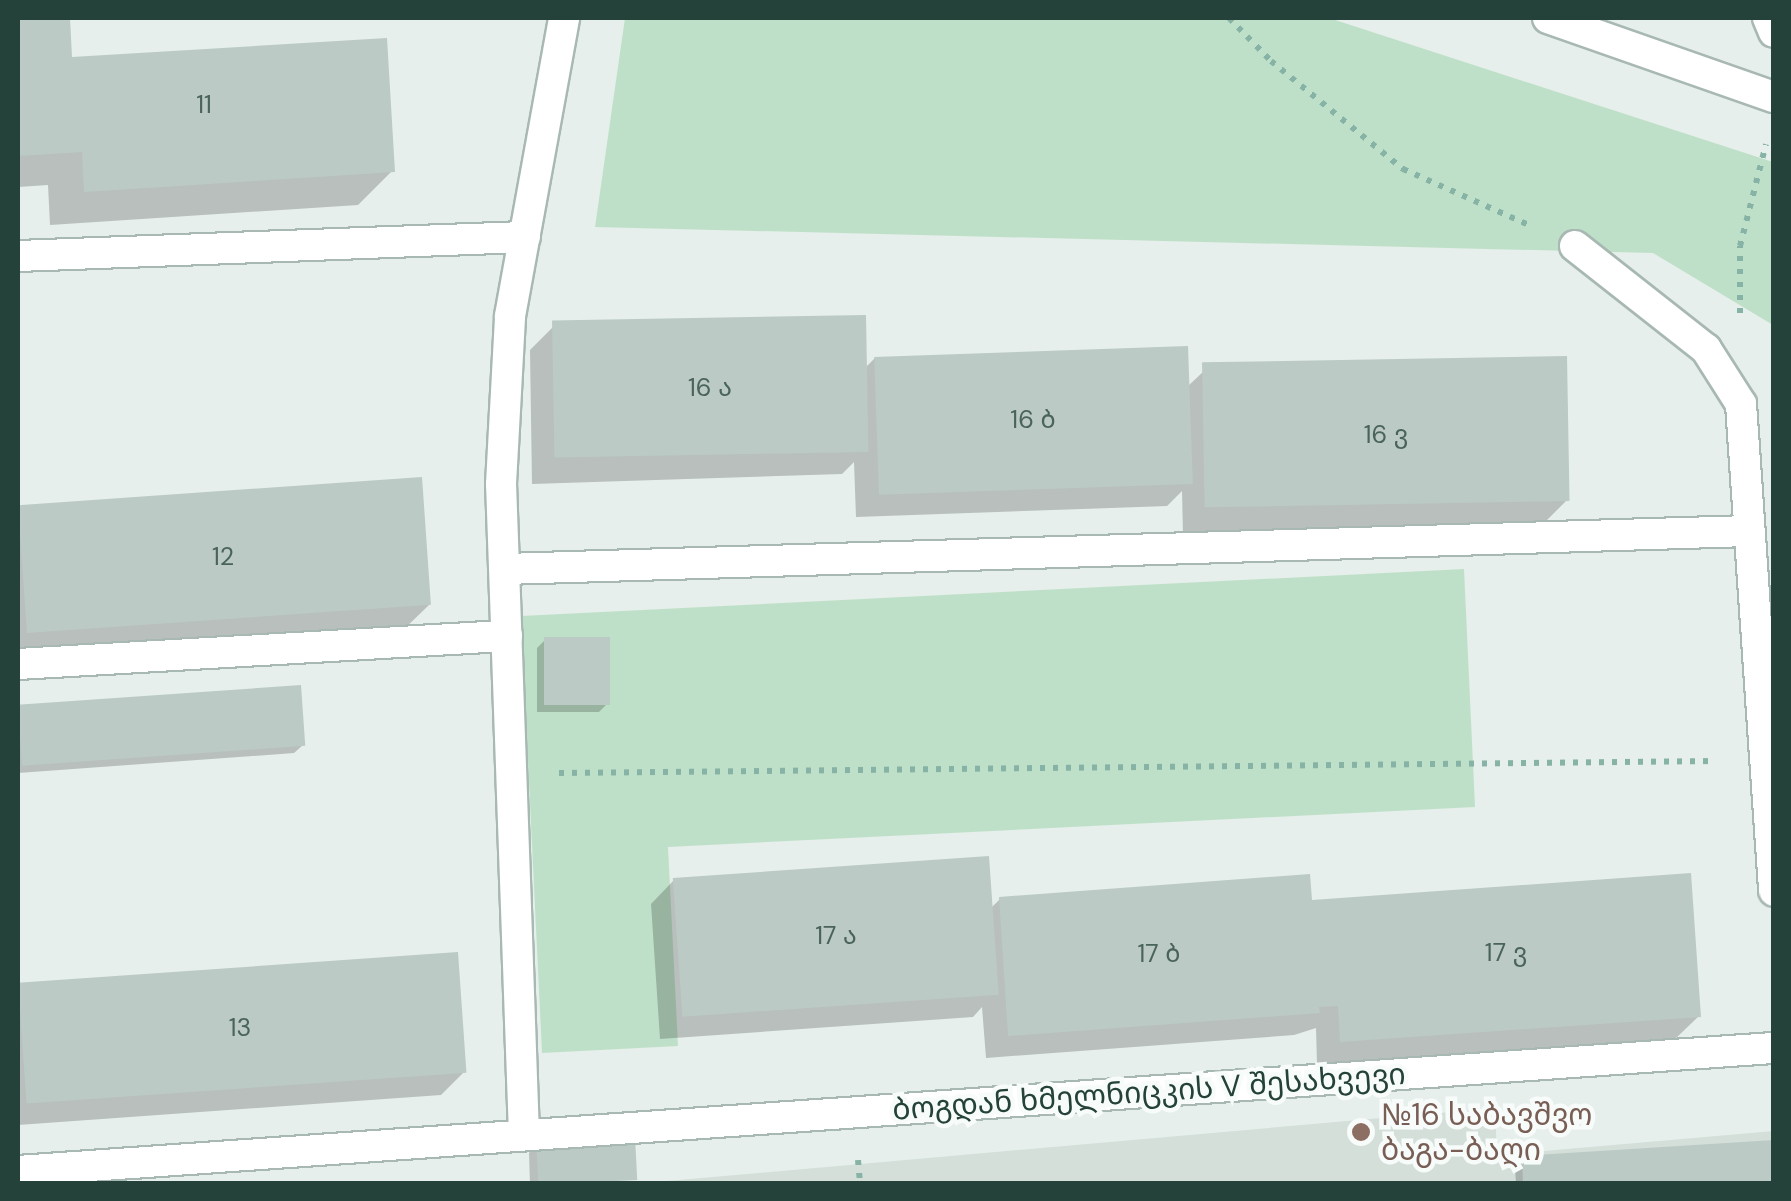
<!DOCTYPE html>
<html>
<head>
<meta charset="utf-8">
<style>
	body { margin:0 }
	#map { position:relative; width:1791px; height:1201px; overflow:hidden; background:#e6efeb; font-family:"DM Sans","Noto Sans Georgian",sans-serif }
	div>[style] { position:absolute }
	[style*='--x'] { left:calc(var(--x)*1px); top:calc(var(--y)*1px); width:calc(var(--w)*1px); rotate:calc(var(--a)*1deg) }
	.built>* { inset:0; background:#d4dfda }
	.green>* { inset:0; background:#bfe0c8 }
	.shadow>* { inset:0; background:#0003 }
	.building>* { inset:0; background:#bbcac4; transform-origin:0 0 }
	.path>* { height:6px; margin-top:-3px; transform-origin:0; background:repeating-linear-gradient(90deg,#86b3a5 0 5px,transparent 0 13px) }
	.roads { filter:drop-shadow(2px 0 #a8b8b2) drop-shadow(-2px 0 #a8b8b2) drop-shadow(0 2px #a8b8b2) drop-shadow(0 -2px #a8b8b2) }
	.service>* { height:30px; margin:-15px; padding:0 15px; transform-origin:15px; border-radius:15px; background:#fff }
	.secondary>* { height:30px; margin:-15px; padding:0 15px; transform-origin:15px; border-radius:15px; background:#fff }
	.dots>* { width:28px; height:28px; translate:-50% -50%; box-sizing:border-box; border:5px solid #f7fbf9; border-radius:50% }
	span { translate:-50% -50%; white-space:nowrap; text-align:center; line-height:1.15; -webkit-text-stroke:9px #f7fbf9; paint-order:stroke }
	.number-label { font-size:25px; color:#4a645c }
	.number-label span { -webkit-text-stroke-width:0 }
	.street-label { font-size:30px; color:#24423a }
	.education-label { font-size:30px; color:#785e54 }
	.left { translate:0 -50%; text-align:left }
	.frame { position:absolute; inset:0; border:20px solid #24423a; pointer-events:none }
</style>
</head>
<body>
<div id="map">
	<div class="built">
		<i style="clip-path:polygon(1495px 1108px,1497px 1155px,1774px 1131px,1773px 1184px,633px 1184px)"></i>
	</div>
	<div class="green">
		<i style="clip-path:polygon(625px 18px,1329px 18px,1773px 162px,1773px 325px,1653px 253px,595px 227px)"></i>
		<i style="clip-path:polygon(1464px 569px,1475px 807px,668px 847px,678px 1046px,542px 1053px,521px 616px)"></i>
	</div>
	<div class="shadow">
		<i style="clip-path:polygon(18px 18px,67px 18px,69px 60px,392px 171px,358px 205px,50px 225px,48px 185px,18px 187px)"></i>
		<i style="clip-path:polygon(553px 327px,864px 369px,875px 358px,1187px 387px,1204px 371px,1567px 500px,1544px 523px,1183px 535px,1182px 491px,1167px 506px,856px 517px,854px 462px,842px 474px,532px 484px,530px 350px)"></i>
		<i style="clip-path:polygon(420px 480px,429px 605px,401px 632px,18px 661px,18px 510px)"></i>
		<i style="clip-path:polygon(545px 640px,607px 704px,599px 712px,537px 712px,537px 648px)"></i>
		<i style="clip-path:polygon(299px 688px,303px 745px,294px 753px,18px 773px,18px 708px)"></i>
		<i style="clip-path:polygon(674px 880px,990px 909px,1000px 899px,1310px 903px,1699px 1016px,1675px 1039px,1317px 1064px,1316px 1028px,1294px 1035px,986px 1058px,982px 1007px,973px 1017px,660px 1039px,651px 904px)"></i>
		<i style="clip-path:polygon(456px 954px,464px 1072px,441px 1095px,18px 1125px,18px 985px)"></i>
		<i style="clip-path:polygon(537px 1145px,635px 1179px,530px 1184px,529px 1153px)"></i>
		<i style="clip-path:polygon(1523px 1158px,1774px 1184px,1516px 1184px,1515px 1167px)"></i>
	</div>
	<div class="building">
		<i style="clip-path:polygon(18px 18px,70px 18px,72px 57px,387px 38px,395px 172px,84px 192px,82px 152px,18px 156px)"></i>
		<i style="left:866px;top:315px;width:137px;height:314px;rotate:89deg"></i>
		<i style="left:1188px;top:346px;width:138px;height:314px;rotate:88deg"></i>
		<i style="left:1567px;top:356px;width:145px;height:365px;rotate:89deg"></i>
		<i style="left:422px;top:477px;width:128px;height:405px;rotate:86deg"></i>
		<i style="left:544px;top:637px;width:66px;height:68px"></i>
		<i style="left:301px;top:685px;width:61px;height:284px;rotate:86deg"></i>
		<i style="left:989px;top:856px;width:139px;height:317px;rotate:86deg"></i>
		<i style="clip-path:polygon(1691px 873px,1701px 1017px,1340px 1042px,1338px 1006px,1319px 1007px,1320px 1013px,1008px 1036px,999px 897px,1310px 874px,1312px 900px)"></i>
		<i style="left:458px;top:952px;width:121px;height:441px;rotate:86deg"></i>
		<i style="left:635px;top:1137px;width:43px;height:99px;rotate:87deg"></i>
		<i style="clip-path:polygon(1774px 1140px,1774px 1184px,1523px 1184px,1522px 1156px)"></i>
	</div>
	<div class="path">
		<i style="--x:1229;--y:18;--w:60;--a:45.7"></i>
		<i style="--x:1271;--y:61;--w:171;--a:39.3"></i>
		<i style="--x:1403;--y:169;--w:138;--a:24"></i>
		<i style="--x:1740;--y:313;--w:67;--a:-90"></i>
		<i style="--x:1740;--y:246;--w:105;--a:-75.7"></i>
		<i style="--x:559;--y:773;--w:1157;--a:-0.59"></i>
		<i style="--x:858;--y:1160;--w:24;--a:85"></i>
	</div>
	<div class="roads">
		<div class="service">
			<i style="--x:1768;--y:18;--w:15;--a:67"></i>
			<i style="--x:1575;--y:246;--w:167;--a:38.2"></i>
			<i style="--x:1706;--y:349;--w:65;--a:57.5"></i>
			<i style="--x:1741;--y:404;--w:488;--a:86.1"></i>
			<i style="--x:18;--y:256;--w:507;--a:-2.15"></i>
			<i style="--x:505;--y:569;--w:1245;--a:-1.75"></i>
			<i style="--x:18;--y:664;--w:490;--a:-3.3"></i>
			<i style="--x:524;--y:1135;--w:651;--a:-92.02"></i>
			<i style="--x:501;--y:484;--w:168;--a:-86.9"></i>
			<i style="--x:510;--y:316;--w:303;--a:-79.7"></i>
			<i style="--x:18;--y:1171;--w:1760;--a:-4.01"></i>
		</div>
		<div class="secondary">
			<i style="--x:1548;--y:18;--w:239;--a:19.3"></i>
		</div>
	</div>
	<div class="dots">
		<i style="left:1361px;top:1132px;background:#8d6e63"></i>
	</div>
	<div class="number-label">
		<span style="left:204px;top:105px">11</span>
		<span style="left:710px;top:388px">16 ა</span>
		<span style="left:1033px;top:420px">16 ბ</span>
		<span style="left:1386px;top:435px">16 ვ</span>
		<span style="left:223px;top:557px">12</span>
		<span style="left:836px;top:936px">17 ა</span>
		<span style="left:1506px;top:953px">17 ვ</span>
		<span style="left:1159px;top:954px">17 ბ</span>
		<span style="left:240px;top:1028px">13</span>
	</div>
	<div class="street-label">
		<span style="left:1149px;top:1092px;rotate:-4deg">ბოგდან ხმელნიცკის V შესახვევი</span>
	</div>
	<div class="education-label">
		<span class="left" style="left:1381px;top:1132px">№16 საბავშვო<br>ბაგა-ბაღი</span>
	</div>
	<div class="frame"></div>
</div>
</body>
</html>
